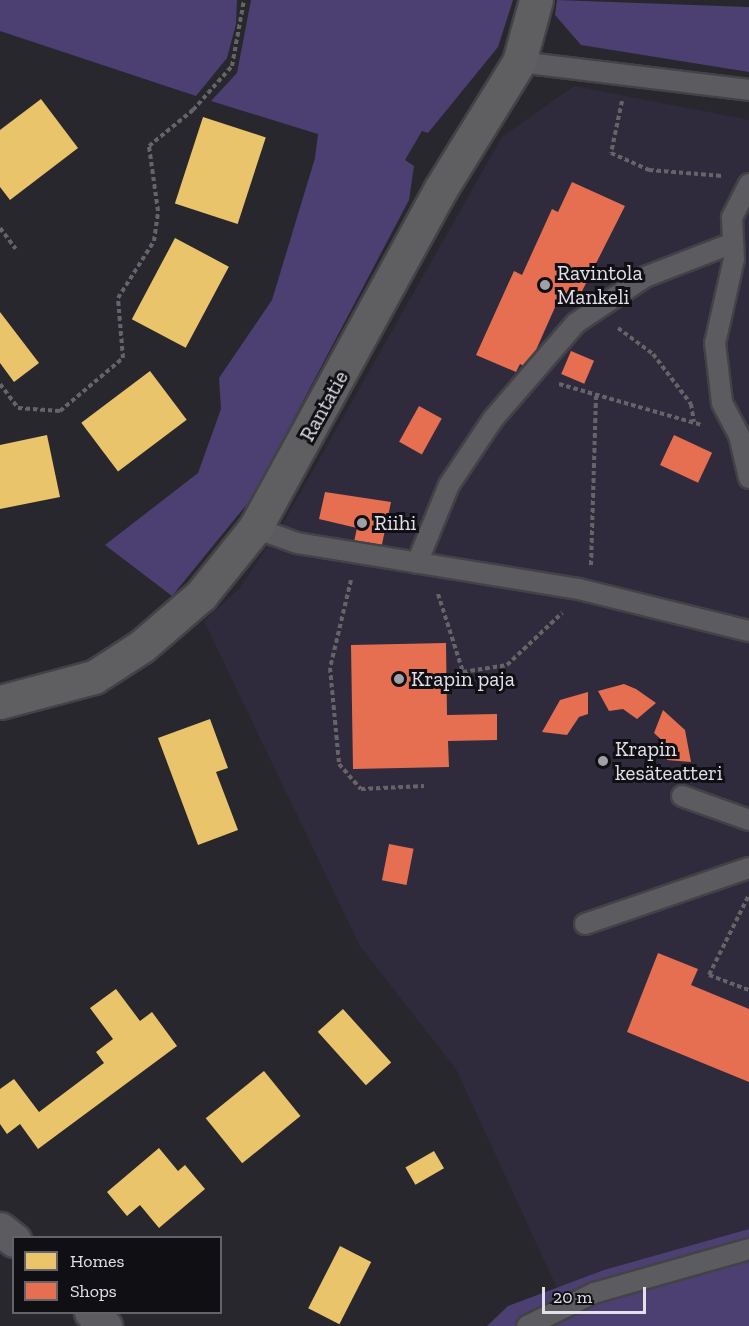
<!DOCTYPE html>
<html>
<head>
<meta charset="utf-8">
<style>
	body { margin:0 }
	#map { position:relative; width:749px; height:1326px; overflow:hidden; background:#28272e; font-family:"Zilla Slab",serif }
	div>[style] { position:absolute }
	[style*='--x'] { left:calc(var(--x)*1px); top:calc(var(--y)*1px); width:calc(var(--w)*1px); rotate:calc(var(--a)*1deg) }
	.built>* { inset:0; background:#2f2b3d }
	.green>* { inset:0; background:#4c3f71 }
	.homes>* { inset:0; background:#e9c46a; transform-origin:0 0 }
	.shops>* { inset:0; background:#e76f51; transform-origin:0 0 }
	.path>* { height:4px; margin-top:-2px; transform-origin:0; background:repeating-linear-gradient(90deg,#656568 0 4.5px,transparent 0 7.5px) }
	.roads { filter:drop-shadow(2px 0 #434247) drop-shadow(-2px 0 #434247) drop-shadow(0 2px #434247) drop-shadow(0 -2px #434247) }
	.lane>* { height:20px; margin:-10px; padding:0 10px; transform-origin:10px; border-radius:10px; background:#5c5b5f }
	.street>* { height:33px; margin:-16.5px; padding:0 16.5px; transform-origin:16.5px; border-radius:16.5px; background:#5c5b5f }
	.secondary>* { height:33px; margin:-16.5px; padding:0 16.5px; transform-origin:16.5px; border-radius:16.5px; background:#5f5f62 }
	.dots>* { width:16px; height:16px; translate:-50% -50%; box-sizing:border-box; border:3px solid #100f14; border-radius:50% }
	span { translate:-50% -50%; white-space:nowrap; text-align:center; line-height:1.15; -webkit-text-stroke:6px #100f14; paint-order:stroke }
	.poi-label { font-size:21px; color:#e2e1ea }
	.left { translate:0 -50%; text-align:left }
	.street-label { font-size:21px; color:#e2e1ea }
	.legend { position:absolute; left:12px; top:1236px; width:210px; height:78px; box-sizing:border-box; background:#100f14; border:2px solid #64636a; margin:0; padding:8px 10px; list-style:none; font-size:18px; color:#e2e1ea }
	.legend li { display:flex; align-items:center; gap:12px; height:30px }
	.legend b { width:30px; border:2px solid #64636a }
	.scale { position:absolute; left:542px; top:1287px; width:104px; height:27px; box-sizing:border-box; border:3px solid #e2e1ea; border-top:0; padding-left:8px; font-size:18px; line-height:21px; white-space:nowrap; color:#e2e1ea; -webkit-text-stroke:4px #100f14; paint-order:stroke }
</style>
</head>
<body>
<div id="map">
	<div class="built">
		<i style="clip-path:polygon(574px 86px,749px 120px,749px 1229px,557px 1288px,456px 1069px,360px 946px,204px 621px,240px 588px,286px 518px,502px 137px)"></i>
	</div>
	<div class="green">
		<i style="clip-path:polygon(0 0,237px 0,236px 24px,227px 58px,196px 96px,0 31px)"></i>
		<i style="clip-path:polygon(251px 0,513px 0,498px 47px,428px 133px,422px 131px,405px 160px,414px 166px,409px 200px,252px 498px,172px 596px,105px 545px,198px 473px,221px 409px,219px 378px,272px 300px,315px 158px,318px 134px,211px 101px,237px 73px)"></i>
		<i style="clip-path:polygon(557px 0,749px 7px,749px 72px,581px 45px,555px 15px)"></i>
		<i style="clip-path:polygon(749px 1229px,749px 1326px,487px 1326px,508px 1306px,604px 1270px)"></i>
	</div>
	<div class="homes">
		<i style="clip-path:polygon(41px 99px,78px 148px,10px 200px,0 187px,0 130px)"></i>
		<i style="left:203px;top:117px;width:66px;height:91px;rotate:18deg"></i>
		<i style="left:175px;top:238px;width:61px;height:92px;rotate:28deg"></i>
		<i style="clip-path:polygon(0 312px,39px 363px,14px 382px,0 363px)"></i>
		<i style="left:150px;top:371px;width:61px;height:86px;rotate:53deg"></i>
		<i style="clip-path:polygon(47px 435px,60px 497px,0 509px,0 445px)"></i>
		<i style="clip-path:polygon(210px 719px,228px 768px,216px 772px,238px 830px,198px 845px,158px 738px)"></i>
		<i style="clip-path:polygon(116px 989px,140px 1021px,152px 1012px,177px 1046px,38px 1149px,20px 1124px,7px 1134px,0 1124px,0 1089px,14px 1079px,39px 1112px,104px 1063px,96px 1052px,113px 1039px,90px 1008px)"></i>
		<i style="left:343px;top:1009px;width:72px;height:34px;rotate:48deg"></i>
		<i style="left:264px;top:1071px;width:58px;height:75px;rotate:51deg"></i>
		<i style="clip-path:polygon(159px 1148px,178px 1171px,185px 1165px,205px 1189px,159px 1228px,140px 1205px,127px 1216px,107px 1192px)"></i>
		<i style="left:434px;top:1151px;width:20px;height:33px;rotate:60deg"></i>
		<i style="left:340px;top:1246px;width:35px;height:70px;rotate:27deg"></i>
	</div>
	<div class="shops">
		<i style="clip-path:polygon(572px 182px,625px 206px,576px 303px,560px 296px,528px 368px,520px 364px,516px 372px,476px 355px,514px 271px,522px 275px,552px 209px,558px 212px)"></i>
		<i style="left:571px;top:351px;width:25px;height:25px;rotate:23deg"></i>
		<i style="left:419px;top:406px;width:26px;height:41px;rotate:29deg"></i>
		<i style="left:674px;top:435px;width:42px;height:33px;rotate:25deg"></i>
		<i style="clip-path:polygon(325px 492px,391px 502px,381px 549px,354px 542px,357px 528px,319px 519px)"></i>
		<i style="clip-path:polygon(446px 643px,447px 715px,497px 714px,497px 740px,448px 741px,449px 767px,353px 769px,351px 645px)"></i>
		<i style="clip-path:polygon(624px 684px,636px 689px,656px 703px,637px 719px,623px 709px,609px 711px,598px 691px)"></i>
		<i style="clip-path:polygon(588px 692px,588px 714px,579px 717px,567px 735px,542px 732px,560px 700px)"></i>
		<i style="clip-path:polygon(663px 710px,685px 730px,691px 762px,667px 760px,666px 744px,654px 733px)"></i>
		<i style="left:389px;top:844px;width:25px;height:37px;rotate:11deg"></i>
		<i style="clip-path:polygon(658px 953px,698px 969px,691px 985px,749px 1009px,749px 1082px,627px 1032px)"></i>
	</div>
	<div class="path">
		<i style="--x:622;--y:101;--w:53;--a:101.9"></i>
		<i style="--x:611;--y:153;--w:42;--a:24.1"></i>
		<i style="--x:649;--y:170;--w:74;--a:4.6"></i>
		<i style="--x:0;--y:228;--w:26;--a:53"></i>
		<i style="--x:618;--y:328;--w:44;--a:36.6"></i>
		<i style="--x:653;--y:354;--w:63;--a:52.8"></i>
		<i style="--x:691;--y:404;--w:18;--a:81"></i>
		<i style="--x:0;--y:384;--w:30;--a:53"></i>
		<i style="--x:18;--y:408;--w:42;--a:4.1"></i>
		<i style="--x:60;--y:411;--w:82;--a:-40.1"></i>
		<i style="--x:123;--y:358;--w:60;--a:-94.8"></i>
		<i style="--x:118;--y:298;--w:67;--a:-57.7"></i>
		<i style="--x:154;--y:241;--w:30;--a:-82"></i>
		<i style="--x:158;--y:211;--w:66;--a:-97.9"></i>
		<i style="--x:149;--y:146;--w:57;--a:-39.3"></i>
		<i style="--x:193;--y:110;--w:59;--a:-48.4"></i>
		<i style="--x:232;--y:66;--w:67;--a:-79.7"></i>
		<i style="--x:559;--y:384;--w:149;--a:16"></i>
		<i style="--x:591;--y:565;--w:171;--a:-88.3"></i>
		<i style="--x:351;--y:580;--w:90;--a:103.4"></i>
		<i style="--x:330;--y:668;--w:96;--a:84.6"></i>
		<i style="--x:339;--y:764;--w:33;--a:49"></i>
		<i style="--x:361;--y:789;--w:63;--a:-2.7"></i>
		<i style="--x:438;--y:594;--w:82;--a:72.2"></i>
		<i style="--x:463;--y:672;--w:45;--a:-9"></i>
		<i style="--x:507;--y:665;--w:76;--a:-43.4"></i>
		<i style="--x:748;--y:897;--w:87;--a:116.6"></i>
		<i style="--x:709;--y:975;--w:43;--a:20.6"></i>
	</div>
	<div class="roads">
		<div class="lane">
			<i style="--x:519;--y:62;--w:232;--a:6.9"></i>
			<i style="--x:749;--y:184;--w:38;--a:117"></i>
			<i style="--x:732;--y:218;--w:41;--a:87.2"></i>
			<i style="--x:734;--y:259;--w:86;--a:102.7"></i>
			<i style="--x:715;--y:343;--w:60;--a:83.3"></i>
			<i style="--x:722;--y:403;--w:36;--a:62"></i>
			<i style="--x:739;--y:435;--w:44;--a:76.9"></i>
			<i style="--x:255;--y:528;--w:45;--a:19.7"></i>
			<i style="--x:297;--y:543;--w:286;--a:9.3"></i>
			<i style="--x:579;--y:589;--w:175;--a:13.9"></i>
			<i style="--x:417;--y:563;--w:84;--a:-67.7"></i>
			<i style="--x:449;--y:485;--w:79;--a:-56.3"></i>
			<i style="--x:493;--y:419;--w:127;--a:-49.2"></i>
			<i style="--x:576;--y:323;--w:83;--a:-33.7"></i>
			<i style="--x:645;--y:277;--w:94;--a:-21.1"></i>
			<i style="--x:682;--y:796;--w:71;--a:19.7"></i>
			<i style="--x:585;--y:924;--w:173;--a:-18.9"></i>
			<i style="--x:527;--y:1326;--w:75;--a:-26.2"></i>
			<i style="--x:594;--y:1293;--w:161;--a:-15.8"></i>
		</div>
		<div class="street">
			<i style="--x:0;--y:1229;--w:18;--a:38"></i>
			<i style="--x:91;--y:1312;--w:20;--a:45"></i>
		</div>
		<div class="secondary">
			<i style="--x:0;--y:702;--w:97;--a:-14.9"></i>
			<i style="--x:94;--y:677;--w:57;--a:-32.9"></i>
			<i style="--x:142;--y:646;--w:78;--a:-40.8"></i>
			<i style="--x:201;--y:595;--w:86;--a:-51.1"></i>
			<i style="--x:255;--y:528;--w:385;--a:-61.3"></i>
			<i style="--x:440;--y:190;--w:150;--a:-58.3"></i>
			<i style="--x:519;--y:62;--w:64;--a:-74.7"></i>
		</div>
	</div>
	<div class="dots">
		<i style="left:545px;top:285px;background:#a1a0a8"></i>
		<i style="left:362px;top:523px;background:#a1a0a8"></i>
		<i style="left:399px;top:679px;background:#a1a0a8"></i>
		<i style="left:603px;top:761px;background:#a1a0a8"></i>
	</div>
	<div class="poi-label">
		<span class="left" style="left:557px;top:285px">Ravintola<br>Mankeli</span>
		<span class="left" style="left:374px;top:523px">Riihi</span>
		<span class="left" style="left:411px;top:679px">Krapin paja</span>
		<span class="left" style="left:615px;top:761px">Krapin<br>kesäteatteri</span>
	</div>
	<div class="street-label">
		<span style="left:324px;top:406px;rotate:-61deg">Rantatie</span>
	</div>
	<ul class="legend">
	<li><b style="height:16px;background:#e9c46a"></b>Homes</li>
	<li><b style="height:16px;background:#e76f51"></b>Shops</li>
	</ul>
	<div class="scale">20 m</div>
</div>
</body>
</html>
